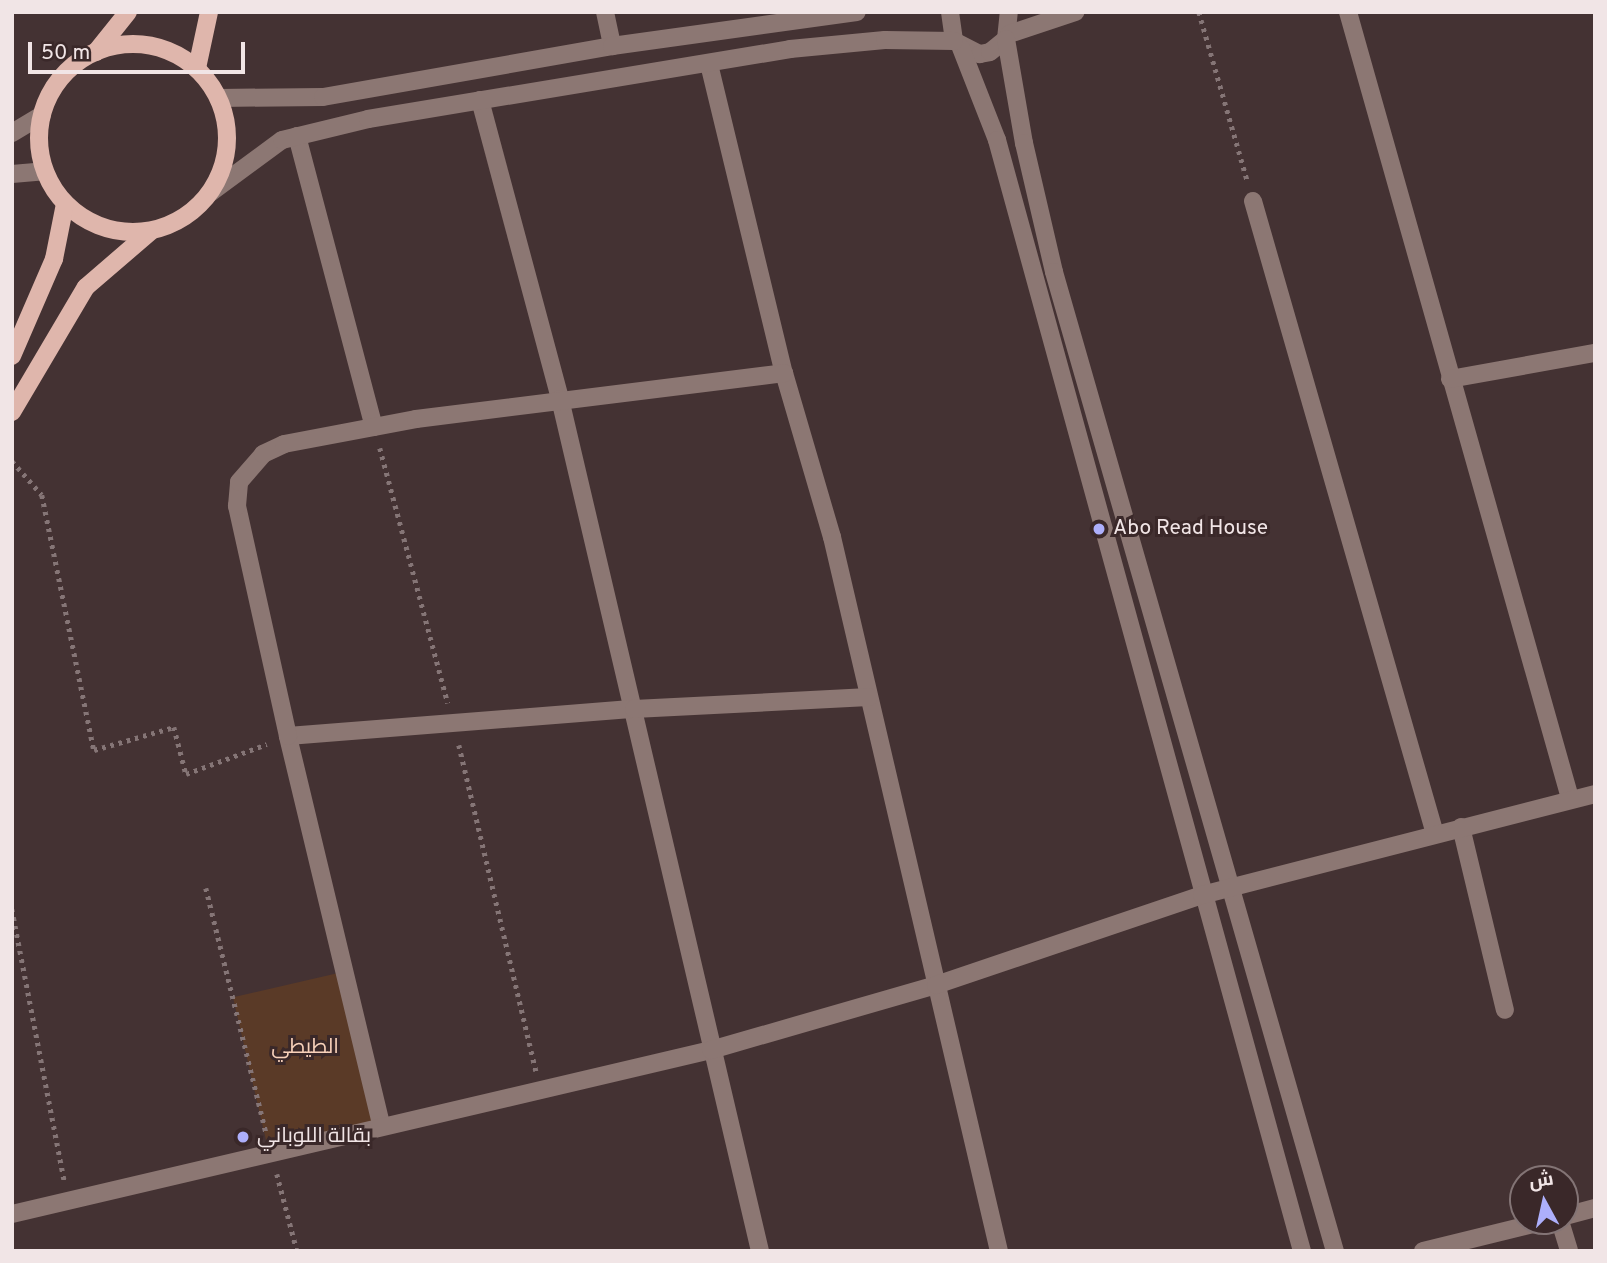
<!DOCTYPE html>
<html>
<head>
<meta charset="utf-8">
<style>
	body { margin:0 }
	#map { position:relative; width:1607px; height:1263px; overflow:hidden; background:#443233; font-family:Overpass,Cairo,sans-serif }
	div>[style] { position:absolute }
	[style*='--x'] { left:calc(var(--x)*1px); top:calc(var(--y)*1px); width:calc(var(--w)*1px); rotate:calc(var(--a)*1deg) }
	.green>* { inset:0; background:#5a3a27; transform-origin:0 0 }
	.path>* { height:4.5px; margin-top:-2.25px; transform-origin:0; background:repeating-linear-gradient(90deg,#857576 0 3.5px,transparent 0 8.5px) }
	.minor>* { height:18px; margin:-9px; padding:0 9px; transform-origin:9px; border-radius:9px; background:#8c7773 }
	.major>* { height:18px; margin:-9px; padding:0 9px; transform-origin:9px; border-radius:9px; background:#dfb6ac }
	.major>.ring { margin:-9px; padding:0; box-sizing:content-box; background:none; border:18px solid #dfb6ac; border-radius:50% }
	.dots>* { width:19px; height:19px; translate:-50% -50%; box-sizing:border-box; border:4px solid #3a2829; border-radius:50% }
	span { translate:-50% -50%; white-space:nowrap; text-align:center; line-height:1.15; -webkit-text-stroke:6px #3a2829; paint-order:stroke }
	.poi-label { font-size:21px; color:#f1e5e6 }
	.left { translate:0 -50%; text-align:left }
	.park-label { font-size:21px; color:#f8d1ba }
	.frame { position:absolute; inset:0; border:14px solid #f1e5e6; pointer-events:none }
	.north { position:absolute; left:1509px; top:1165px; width:70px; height:70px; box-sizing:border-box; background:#3a2829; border:2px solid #837475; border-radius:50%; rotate:352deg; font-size:19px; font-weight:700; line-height:28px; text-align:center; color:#f1e5e6 }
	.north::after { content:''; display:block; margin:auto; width:24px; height:32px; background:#adaffb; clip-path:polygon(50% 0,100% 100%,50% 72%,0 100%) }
	.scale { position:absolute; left:28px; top:42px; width:217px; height:32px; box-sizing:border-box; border:4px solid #f1e5e6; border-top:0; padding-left:9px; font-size:21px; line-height:24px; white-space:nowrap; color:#f1e5e6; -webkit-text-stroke:5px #3a2829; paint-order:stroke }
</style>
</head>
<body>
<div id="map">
	<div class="green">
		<i style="left:347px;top:971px;width:157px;height:117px;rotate:77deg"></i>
	</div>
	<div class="path">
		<i style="--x:1199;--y:12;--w:174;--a:74"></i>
		<i style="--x:380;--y:448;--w:264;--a:75.1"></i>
		<i style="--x:12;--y:461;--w:45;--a:48.6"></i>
		<i style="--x:42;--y:495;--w:260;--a:78.5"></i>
		<i style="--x:94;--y:750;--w:83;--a:-16"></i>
		<i style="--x:174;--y:727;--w:49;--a:75.7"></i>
		<i style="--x:186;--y:774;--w:86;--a:-20.3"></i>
		<i style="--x:459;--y:745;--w:335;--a:76.7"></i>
		<i style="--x:206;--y:888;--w:251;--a:76.2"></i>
		<i style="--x:12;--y:909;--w:276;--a:79.1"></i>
		<i style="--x:277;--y:1174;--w:80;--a:75.4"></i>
	</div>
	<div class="minor">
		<i style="--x:605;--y:12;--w:35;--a:78"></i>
		<i style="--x:950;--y:12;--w:29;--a:82"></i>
		<i style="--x:954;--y:41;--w:29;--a:27"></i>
		<i style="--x:980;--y:54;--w:10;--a:-11"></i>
		<i style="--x:990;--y:52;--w:21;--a:-39"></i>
		<i style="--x:1006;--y:39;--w:27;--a:-84"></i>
		<i style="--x:1348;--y:12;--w:817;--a:74.23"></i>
		<i style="--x:1009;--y:34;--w:70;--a:-18.4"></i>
		<i style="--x:1006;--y:39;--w:106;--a:80.2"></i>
		<i style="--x:1024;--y:143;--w:132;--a:76.9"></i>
		<i style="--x:1054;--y:272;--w:1019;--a:73.99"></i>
		<i style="--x:961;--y:48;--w:99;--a:68.6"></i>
		<i style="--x:997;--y:140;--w:1152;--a:74.65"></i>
		<i style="--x:709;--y:64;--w:318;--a:76.4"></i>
		<i style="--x:784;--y:373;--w:171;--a:73.7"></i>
		<i style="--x:832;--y:537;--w:733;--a:76.84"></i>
		<i style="--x:219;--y:98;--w:104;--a:-0.6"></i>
		<i style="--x:323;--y:97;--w:293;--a:-10"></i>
		<i style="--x:612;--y:46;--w:247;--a:-7.9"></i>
		<i style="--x:480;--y:100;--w:310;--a:75"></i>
		<i style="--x:560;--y:399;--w:875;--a:76.79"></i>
		<i style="--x:12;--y:133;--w:35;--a:-31"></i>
		<i style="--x:297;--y:136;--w:301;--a:75.2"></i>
		<i style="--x:12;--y:174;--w:32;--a:-5"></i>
		<i style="--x:210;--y:193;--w:89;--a:-36.4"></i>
		<i style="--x:282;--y:140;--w:89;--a:-13.7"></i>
		<i style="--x:368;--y:119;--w:428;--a:-9.4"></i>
		<i style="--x:790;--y:49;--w:95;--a:-5.4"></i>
		<i style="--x:885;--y:40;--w:69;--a:0.8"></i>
		<i style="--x:1253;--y:201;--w:659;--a:73.96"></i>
		<i style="--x:1450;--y:379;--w:147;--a:-10.2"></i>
		<i style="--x:288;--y:736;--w:347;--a:-4.5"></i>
		<i style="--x:634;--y:709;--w:235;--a:-2.9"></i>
		<i style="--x:1461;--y:827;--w:188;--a:76.5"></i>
		<i style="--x:381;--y:1124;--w:399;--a:-103.5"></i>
		<i style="--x:288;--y:736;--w:236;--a:-102.5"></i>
		<i style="--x:237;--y:506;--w:24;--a:-85"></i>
		<i style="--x:239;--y:482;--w:37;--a:-49"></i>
		<i style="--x:263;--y:454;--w:23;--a:-25"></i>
		<i style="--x:284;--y:444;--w:134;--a:-10.7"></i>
		<i style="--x:416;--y:419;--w:371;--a:-7.1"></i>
		<i style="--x:12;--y:1214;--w:718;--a:-13.2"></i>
		<i style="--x:711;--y:1050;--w:234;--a:-16.1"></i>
		<i style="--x:936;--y:985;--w:281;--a:-18.7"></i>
		<i style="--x:1202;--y:895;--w:406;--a:-14.4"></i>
		<i style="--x:1565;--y:1216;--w:31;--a:-15"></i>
		<i style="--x:1560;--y:1221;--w:31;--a:73"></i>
		<i style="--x:1423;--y:1251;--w:126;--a:-13.8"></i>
	</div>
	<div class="major">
		<i class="ring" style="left:39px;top:44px;width:170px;height:170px"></i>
		<i style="--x:96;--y:52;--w:51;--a:-51.3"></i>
		<i style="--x:197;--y:68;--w:57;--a:-77.9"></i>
		<i style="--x:12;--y:356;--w:106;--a:-66.6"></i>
		<i style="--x:54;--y:259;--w:56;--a:-78.7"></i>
		<i style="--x:12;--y:412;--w:145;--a:-59.4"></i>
		<i style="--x:86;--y:287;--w:86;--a:-40.7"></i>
	</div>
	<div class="dots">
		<i style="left:1099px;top:529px;background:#adaffb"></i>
		<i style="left:243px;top:1137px;background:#adaffb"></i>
	</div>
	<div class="poi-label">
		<span class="left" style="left:1113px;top:529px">Abo Read House</span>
		<span class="left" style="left:257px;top:1137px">بقالة اللوباني</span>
	</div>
	<div class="park-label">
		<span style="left:305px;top:1048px">الطيطي</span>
	</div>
	<div class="frame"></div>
	<div class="north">ش</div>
	<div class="scale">50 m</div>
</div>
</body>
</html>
